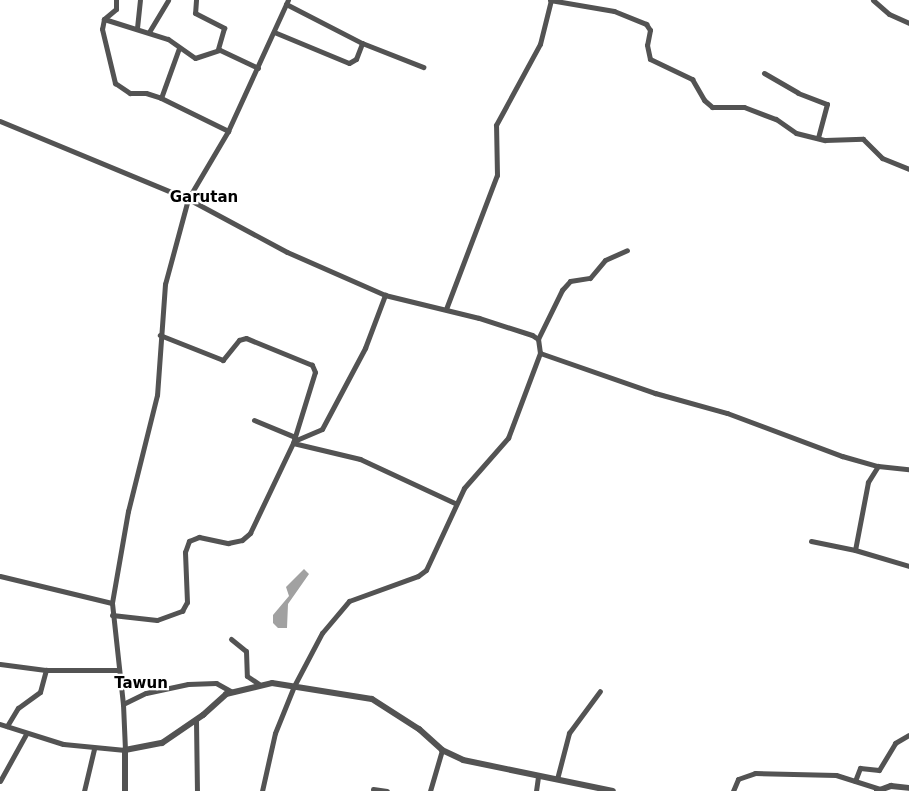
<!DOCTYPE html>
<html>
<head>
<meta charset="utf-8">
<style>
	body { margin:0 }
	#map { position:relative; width:909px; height:791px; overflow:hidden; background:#fff; font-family:"DejaVu Sans",sans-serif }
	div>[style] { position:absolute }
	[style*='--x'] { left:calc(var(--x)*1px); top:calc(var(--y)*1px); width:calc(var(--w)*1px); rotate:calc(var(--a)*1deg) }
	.water>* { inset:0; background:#a1a1a1 }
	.minor>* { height:5px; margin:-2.5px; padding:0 2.5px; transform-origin:2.5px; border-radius:2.5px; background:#535353 }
	.tertiary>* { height:6px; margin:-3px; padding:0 3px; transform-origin:3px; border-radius:3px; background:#535353 }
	span { translate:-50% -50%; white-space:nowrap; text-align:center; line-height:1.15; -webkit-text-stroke:4.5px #fff; paint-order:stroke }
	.quarter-label { font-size:15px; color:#000; font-weight:700 }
</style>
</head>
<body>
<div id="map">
	<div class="water">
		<i style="clip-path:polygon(304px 569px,309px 574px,288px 604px,287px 628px,278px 628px,273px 623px,273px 615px,289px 596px,286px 587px)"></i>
	</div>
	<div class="minor">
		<i style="--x:116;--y:0;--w:9;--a:90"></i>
		<i style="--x:116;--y:9;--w:16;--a:140"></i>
		<i style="--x:104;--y:19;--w:10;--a:101"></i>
		<i style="--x:102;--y:29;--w:56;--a:76.5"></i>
		<i style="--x:115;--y:83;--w:18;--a:34"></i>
		<i style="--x:130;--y:93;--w:16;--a:0"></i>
		<i style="--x:146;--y:93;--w:16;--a:18"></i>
		<i style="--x:196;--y:0;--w:13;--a:94"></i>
		<i style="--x:195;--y:13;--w:33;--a:27"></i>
		<i style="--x:224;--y:28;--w:22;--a:106"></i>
		<i style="--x:550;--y:0;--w:65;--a:9.8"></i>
		<i style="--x:614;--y:11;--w:35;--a:22"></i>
		<i style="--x:646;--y:24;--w:7;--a:56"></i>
		<i style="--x:650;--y:30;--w:15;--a:101"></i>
		<i style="--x:647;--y:45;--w:14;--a:78"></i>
		<i style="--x:650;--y:59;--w:47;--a:25.5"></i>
		<i style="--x:692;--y:79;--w:24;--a:60"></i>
		<i style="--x:704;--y:100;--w:11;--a:41"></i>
		<i style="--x:712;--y:107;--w:32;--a:0"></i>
		<i style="--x:744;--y:107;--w:34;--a:21"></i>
		<i style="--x:776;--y:119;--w:24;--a:35"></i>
		<i style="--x:796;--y:133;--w:30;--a:14"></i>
		<i style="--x:825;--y:140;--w:38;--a:-2"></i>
		<i style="--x:863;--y:139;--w:27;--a:45"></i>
		<i style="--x:882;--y:158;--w:29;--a:22"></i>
		<i style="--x:873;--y:0;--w:21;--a:41"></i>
		<i style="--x:889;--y:14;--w:22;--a:24"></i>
		<i style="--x:286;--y:4;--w:85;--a:27.2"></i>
		<i style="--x:362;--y:43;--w:66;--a:21.5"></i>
		<i style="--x:104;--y:19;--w:67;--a:17.4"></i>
		<i style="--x:168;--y:39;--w:33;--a:35"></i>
		<i style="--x:195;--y:58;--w:26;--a:-18"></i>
		<i style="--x:220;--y:50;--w:42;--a:25.3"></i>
		<i style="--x:137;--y:28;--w:28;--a:-84"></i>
		<i style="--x:149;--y:32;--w:37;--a:-59"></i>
		<i style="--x:274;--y:32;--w:81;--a:22.5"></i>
		<i style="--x:349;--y:63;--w:8;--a:-30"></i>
		<i style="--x:356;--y:59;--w:17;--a:-69"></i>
		<i style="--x:179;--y:48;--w:53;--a:109.8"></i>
		<i style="--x:161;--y:98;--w:75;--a:26.2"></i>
		<i style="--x:764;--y:73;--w:39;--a:30"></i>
		<i style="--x:798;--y:93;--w:31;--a:21"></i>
		<i style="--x:827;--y:104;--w:34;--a:105"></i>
		<i style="--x:0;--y:121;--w:204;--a:22.5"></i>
		<i style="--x:188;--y:199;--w:88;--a:105.1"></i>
		<i style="--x:165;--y:284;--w:111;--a:94.1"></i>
		<i style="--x:157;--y:395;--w:120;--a:104"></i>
		<i style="--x:128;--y:511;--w:93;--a:99.9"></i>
		<i style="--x:112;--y:603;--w:102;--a:83.8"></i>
		<i style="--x:123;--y:704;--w:46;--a:87.5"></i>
		<i style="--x:125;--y:750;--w:62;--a:-174.5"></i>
		<i style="--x:63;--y:744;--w:66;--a:-162.4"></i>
		<i style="--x:446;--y:309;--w:143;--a:-69.2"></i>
		<i style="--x:497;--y:175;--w:50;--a:-91.1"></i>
		<i style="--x:496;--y:125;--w:92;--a:-61.5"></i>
		<i style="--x:540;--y:44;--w:45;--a:-76"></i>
		<i style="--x:538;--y:339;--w:55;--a:-63.9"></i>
		<i style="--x:562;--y:290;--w:12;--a:-48"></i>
		<i style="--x:570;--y:281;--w:20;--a:-9"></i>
		<i style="--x:590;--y:278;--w:23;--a:-50"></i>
		<i style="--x:605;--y:260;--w:24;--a:-24"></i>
		<i style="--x:540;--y:353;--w:122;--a:19.2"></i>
		<i style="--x:655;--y:393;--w:75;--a:15.5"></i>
		<i style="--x:727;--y:413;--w:123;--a:20.5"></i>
		<i style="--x:842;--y:456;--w:37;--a:16"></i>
		<i style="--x:878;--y:466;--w:31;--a:6"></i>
		<i style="--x:254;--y:420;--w:44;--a:22.5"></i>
		<i style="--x:294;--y:441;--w:30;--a:-23"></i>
		<i style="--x:322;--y:429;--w:92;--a:-62"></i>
		<i style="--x:365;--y:348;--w:57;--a:-69.3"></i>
		<i style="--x:293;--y:443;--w:69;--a:13.4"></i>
		<i style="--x:360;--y:459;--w:105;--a:24.9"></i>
		<i style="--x:878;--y:466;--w:19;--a:122"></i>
		<i style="--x:868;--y:482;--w:69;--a:100.8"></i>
		<i style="--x:855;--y:550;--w:56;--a:16.5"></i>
		<i style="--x:811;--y:541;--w:45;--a:11.6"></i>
		<i style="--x:0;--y:576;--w:115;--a:13.6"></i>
		<i style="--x:112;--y:615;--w:45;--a:6.3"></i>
		<i style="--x:157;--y:620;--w:27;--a:-20"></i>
		<i style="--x:182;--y:611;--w:10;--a:-61"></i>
		<i style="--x:187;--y:602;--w:50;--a:-92.3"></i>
		<i style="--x:185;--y:552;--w:12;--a:-70"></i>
		<i style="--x:189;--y:541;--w:11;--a:-22"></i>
		<i style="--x:199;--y:537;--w:30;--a:12"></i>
		<i style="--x:228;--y:543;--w:14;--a:-12"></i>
		<i style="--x:242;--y:540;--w:11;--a:-41"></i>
		<i style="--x:250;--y:533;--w:100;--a:-64.5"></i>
		<i style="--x:293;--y:443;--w:74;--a:-72.8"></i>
		<i style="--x:315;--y:372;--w:8;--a:-113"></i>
		<i style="--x:312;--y:365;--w:71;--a:-157.8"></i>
		<i style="--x:246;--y:338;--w:7;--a:164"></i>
		<i style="--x:239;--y:340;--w:26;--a:129"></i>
		<i style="--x:223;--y:360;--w:68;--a:-158.4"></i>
		<i style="--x:231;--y:639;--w:19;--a:39"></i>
		<i style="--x:246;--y:651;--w:25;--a:88"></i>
		<i style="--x:247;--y:676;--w:14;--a:34"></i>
		<i style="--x:0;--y:664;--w:46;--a:7.4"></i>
		<i style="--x:46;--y:670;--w:73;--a:0"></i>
		<i style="--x:123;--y:704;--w:25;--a:-26"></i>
		<i style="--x:146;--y:693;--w:43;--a:-12.1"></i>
		<i style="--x:188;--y:684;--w:28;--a:-2"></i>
		<i style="--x:216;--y:683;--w:18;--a:29"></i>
		<i style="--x:196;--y:721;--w:70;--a:89.2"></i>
		<i style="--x:7;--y:726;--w:21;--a:-59"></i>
		<i style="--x:18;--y:708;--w:27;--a:-36"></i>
		<i style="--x:40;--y:692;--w:23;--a:-75"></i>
		<i style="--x:557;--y:779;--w:48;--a:-75.4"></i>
		<i style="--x:569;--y:733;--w:52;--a:-53.6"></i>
		<i style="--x:0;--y:781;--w:54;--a:-61"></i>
		<i style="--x:855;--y:781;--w:14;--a:-69"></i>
		<i style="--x:860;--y:768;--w:19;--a:6"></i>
		<i style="--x:879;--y:770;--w:31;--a:-59"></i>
		<i style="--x:895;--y:743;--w:16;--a:-30"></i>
		<i style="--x:373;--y:789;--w:14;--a:8"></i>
		<i style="--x:84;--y:791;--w:43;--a:-76.6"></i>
		<i style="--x:262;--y:791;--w:59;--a:-77.4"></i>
		<i style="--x:275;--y:733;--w:51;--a:-68"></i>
		<i style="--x:294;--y:686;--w:60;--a:-62.2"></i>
		<i style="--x:322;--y:633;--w:42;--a:-49.8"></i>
		<i style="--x:349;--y:601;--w:73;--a:-19.9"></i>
		<i style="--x:418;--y:576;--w:10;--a:-37"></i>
		<i style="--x:426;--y:570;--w:90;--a:-65.1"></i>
		<i style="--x:464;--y:488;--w:67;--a:-48.7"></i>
		<i style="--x:508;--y:438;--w:91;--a:-69.4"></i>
		<i style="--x:540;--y:353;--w:14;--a:-98"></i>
		<i style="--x:538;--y:339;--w:7;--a:-146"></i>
		<i style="--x:532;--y:335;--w:56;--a:-162.2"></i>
		<i style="--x:479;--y:318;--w:97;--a:-166.3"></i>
		<i style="--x:385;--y:295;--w:107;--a:-156.3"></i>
		<i style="--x:287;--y:252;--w:112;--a:-151.8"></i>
		<i style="--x:188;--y:199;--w:79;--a:-59.5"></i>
		<i style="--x:228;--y:131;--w:144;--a:-65.4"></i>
		<i style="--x:430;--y:791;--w:43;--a:-73.7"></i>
		<i style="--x:536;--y:791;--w:15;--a:-82"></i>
		<i style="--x:733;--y:791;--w:13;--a:-67"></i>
		<i style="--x:738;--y:779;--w:18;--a:-19"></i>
		<i style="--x:755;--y:773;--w:81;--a:1.4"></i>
		<i style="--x:836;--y:775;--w:46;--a:17.7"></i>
	</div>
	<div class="tertiary">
		<i style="--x:125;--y:791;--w:41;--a:-90"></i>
		<i style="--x:125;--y:750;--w:38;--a:-11"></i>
		<i style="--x:162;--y:743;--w:50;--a:-34.3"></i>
		<i style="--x:203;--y:715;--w:31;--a:-42"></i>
		<i style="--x:226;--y:694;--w:47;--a:-13.4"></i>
		<i style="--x:272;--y:683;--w:101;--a:9.1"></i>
		<i style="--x:372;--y:699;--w:56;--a:32.6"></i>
		<i style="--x:419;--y:729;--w:31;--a:42"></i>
		<i style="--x:442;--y:750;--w:23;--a:25"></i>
		<i style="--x:463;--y:760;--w:153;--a:11.7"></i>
		<i style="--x:877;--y:791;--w:15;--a:-20"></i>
		<i style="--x:891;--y:786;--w:18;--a:6"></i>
	</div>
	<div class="quarter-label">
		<span style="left:204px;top:198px">Garutan</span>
		<span style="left:141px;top:684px">Tawun</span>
	</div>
</div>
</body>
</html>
